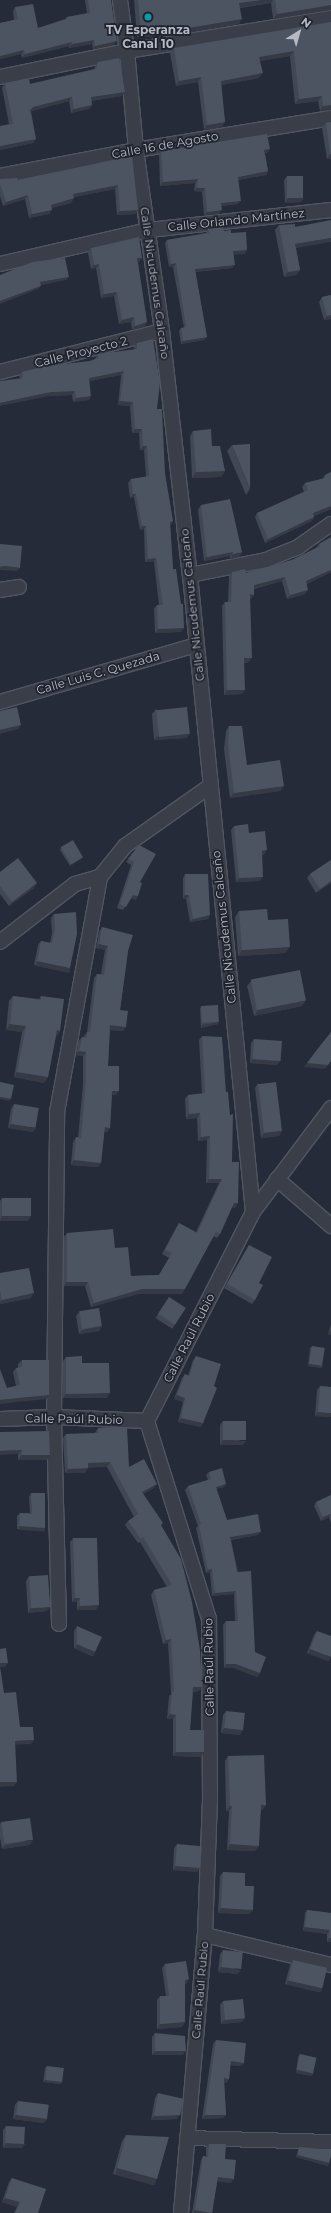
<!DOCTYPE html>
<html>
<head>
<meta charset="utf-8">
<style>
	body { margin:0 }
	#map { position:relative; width:331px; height:2213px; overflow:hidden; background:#252b38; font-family:Montserrat,sans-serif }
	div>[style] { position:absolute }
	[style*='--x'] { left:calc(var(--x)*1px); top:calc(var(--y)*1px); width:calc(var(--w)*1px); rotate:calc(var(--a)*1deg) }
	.roads { filter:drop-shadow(1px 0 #515661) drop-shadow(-1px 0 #515661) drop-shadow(0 1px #515661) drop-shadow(0 -1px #515661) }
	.street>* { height:14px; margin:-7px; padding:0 7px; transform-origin:7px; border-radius:7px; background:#393e49 }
	.wall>* { inset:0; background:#414753; transform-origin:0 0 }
	.shaded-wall>* { inset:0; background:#353a44; transform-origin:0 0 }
	.building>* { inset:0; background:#4c5361; transform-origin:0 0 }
	.dots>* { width:11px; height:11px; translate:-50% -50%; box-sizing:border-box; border:2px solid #1e232d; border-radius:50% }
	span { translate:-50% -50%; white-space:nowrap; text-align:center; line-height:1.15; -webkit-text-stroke:3.5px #1e232d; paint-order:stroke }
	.poi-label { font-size:12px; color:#b4b9c4; font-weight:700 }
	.street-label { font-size:12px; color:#b4b9c4 }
	.north { position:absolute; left:279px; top:12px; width:40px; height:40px; -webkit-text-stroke:3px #1e232d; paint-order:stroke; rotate:37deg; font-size:11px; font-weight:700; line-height:16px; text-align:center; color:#b4b9c4 }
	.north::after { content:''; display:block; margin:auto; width:14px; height:18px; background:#b4b9c4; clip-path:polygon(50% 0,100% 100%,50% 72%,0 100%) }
</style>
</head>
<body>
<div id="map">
	<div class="roads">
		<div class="street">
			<i style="--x:120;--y:0;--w:51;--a:82.2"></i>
			<i style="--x:127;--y:51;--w:99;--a:84.8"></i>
			<i style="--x:136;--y:150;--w:183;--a:81.8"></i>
			<i style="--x:162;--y:331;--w:246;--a:83.5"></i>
			<i style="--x:190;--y:575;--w:640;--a:84.35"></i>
			<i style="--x:0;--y:77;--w:130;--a:-11.6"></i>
			<i style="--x:127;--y:51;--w:207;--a:-9.2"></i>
			<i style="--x:0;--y:176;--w:138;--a:-10.8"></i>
			<i style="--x:136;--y:150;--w:198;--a:-9.3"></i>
			<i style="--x:0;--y:264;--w:153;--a:-12.9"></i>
			<i style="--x:149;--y:230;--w:183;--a:-6.3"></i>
			<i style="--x:0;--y:372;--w:167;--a:-14.2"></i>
			<i style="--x:190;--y:575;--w:77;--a:-11.2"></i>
			<i style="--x:266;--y:560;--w:35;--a:-22"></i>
			<i style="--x:298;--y:547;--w:40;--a:-34.9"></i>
			<i style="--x:0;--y:590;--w:19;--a:-9"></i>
			<i style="--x:0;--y:702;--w:204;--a:-16.2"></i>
			<i style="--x:0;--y:942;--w:95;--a:-37.7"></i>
			<i style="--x:75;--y:884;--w:26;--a:-16"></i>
			<i style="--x:277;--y:1179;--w:72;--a:41"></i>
			<i style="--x:0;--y:1419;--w:54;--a:-2.1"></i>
			<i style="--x:54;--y:1417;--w:93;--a:2.5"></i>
			<i style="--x:59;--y:1624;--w:207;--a:-91.4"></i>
			<i style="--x:54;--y:1417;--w:305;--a:-89.4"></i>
			<i style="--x:57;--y:1112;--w:239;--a:-79.6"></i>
			<i style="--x:100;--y:877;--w:40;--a:-51"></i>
			<i style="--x:125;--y:846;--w:104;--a:-35.2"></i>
			<i style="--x:205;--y:1935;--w:130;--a:13.4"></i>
			<i style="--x:187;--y:2138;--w:144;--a:1.6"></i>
			<i style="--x:181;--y:2213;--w:279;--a:-85.1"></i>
			<i style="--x:205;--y:1935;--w:135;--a:-87.9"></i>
			<i style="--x:210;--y:1800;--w:181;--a:-90.3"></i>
			<i style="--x:209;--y:1619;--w:207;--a:-107.4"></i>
			<i style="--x:147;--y:1421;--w:234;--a:-63.1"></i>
			<i style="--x:253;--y:1212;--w:130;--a:-53.1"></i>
		</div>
	</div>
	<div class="wall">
		<i style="clip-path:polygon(85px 0,111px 0,114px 45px,93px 49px,92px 44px,69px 48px,69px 46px,22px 58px,21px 54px,0 59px,0 23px,14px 20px,13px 11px,15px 7px,38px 28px,65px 19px,67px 17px,87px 13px)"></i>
		<i style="clip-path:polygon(134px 0,331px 0,331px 10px,330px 10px,273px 19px,271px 3px,240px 8px,239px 24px,167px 36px,137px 37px)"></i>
		<i style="clip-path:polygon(331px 22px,331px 110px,320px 111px,318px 101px,295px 104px,290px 56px,260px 61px,259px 78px,221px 85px,225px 122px,222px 127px,204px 130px,198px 82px,176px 86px,170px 53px,174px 48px)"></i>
		<i style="clip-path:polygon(98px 62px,122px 96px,91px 101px,92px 105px,89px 109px,71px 113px,69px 101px,31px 111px,36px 139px,33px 143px,0 150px,0 126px,9px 124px,2px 88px,5px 83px,30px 84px,94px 69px,95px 66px)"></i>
		<i style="clip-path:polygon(331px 122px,331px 159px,327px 159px,322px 128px,326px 123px)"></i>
		<i style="clip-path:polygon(161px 151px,268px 152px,265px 153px,268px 171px,266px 175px,238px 180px,238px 204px,221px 206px,219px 214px,204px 215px,202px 192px,194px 191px,195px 183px,160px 186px,159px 155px)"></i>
		<i style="clip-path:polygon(132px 156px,138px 210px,135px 214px,117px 215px,115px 189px,74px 197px,71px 203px,52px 208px,49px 214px,29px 218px,25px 199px,3px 206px,0 196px,0 179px,18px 180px)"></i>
		<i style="clip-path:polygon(287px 176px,301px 202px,285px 203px,284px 180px)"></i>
		<i style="clip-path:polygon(279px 225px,295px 227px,296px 248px,300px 270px,296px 275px,284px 277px,275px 230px)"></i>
		<i style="clip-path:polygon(208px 229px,224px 231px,231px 233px,245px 254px,234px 254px,232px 268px,195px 272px,207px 337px,204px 340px,181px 344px,179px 331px,181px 328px,184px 328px,173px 267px,169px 267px,165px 243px,167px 240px,206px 233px)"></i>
		<i style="clip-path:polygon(91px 248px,142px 258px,139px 262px,138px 262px,147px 322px,144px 327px,132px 330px,131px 322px,119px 324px,114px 296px,101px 298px,96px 268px,91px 269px,88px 253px)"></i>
		<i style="clip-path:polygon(331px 295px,331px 319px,324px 320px,319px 302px,322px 297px)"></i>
		<i style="clip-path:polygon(137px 343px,157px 409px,165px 474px,173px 521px,171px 525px,170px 525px,173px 569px,181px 632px,155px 633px,154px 609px,157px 605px,159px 605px,154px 562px,145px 562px,144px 529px,140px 530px,134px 497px,130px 498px,128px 483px,131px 479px,146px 477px,144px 450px,140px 450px,139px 433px,132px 433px,130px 406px,118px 405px,121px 375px,89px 381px,89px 400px,73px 402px,72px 395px,49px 396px,20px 378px,19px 376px,22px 372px,90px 361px,95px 359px,98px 354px,134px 350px,134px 347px)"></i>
		<i style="clip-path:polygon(193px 431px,212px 446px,225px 471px,221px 477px,192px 478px,190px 436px)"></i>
		<i style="clip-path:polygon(232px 445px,250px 489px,246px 495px,227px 451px)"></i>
		<i style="clip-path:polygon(331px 472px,331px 509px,314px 516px,312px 521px,265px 543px,255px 517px,257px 513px,304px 492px,302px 487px,305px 483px,322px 479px,325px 475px)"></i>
		<i style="clip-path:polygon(201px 505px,242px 552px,239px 557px,230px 559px,230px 556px,204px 561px,198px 510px)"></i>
		<i style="clip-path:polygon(331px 537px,307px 584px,305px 594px,287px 599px,282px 581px,254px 589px,254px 595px,250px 599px,249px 662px,244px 663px,242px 694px,224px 695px,222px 606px,225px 602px,228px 602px,229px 576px,232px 572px,246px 573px,292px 560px,316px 548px,319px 544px)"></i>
		<i style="clip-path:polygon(156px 709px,187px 738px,154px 740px,152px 714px)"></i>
		<i style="clip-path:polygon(229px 726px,247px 765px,284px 786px,280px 791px,230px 798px,224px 749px,226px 731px)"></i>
		<i style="clip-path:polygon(234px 826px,249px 833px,264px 855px,262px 855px,260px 881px,236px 882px,231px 830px)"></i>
		<i style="clip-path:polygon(139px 845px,140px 882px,138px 896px,136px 900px,131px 898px,123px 910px,117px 908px,131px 865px,126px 862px)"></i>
		<i style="clip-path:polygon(61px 847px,81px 859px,70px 866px,60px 850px)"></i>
		<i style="clip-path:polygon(331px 860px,331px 883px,316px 893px,307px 878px,310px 874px)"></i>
		<i style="clip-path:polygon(0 872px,34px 888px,9px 906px,0 894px)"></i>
		<i style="clip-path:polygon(185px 874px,208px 919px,190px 922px,186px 899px,183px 899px,183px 878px)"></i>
		<i style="clip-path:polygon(239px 911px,268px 920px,285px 953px,238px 956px,235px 917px)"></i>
		<i style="clip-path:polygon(54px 914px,70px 968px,68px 972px,34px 965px,38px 945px,41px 941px,50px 943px,52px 933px,51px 918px)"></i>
		<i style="clip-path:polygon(102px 927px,128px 951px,120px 1010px,126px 1027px,123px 1031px,110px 1030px,108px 1066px,116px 1095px,112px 1095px,110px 1128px,107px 1132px,104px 1132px,101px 1163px,98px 1167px,71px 1165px,73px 1142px,76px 1137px,78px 1138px,83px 1084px,83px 1056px,76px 1055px,77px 1052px,78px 1042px,82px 1037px,84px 1038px,84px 1036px,87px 1032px,94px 978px,97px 974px,101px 974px,105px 950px,96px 948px,99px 932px)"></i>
		<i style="clip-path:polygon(251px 981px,306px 1000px,302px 1006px,254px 1016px,247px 986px)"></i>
		<i style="clip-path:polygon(13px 996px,39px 999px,41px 996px,57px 1036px,56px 1036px,48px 1077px,44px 1083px,14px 1077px,22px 1032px,6px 1030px,9px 1001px)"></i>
		<i style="clip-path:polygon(201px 1006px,218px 1024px,201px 1028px,200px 1009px)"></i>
		<i style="clip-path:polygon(202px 1036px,226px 1092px,232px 1162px,235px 1208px,232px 1207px,220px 1234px,217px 1238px,213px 1236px,182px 1294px,138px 1294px,91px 1307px,85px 1286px,64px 1286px,64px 1237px,67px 1233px,115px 1248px,131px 1276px,159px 1275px,169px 1258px,162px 1254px,176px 1228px,179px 1223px,196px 1232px,219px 1183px,206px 1183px,207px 1140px,198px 1141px,197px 1118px,186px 1119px,185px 1099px,188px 1095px,202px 1094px,199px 1040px)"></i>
		<i style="clip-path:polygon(254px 1039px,280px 1061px,277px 1065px,250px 1063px,251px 1043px)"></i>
		<i style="clip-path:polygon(258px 1083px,282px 1131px,279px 1136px,261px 1138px,255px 1088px)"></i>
		<i style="clip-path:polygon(14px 1104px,33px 1132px,8px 1128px,11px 1109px)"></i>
		<i style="clip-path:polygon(2px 1198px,28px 1221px,0 1221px,0 1201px)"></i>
		<i style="clip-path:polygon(249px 1245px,259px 1283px,255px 1300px,252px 1304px,224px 1288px)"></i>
		<i style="clip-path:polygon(0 1273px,31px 1298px,0 1304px)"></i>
		<i style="left:169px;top:1297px;width:20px;height:25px;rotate:33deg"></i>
		<i style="clip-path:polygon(79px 1312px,102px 1326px,99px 1331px,79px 1334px,76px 1316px)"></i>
		<i style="clip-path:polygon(331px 1324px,331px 1335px,328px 1334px)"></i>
		<i style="clip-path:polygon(312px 1346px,323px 1366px,321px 1368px,308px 1366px,310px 1348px)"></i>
		<i style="clip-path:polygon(196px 1356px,214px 1386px,203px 1423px,201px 1427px,178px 1422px,183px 1402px,174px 1399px,182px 1378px,185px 1374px,188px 1376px,193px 1360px)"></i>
		<i style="clip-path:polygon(66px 1357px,82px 1363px,107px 1398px,63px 1398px,63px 1361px)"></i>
		<i style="clip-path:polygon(22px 1360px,49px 1395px,46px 1399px,7px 1388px,16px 1386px,13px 1372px,16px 1368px,18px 1368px,18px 1364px)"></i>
		<i style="clip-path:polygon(320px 1386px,331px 1387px,331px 1417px,315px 1416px,317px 1390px)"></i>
		<i style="clip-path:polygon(223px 1421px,243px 1445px,220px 1445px,220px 1425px)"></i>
		<i style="clip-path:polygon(98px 1428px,129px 1467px,154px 1488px,143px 1494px,161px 1526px,199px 1691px,193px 1692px,190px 1730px,201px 1757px,173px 1756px,173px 1719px,167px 1719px,169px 1696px,171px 1694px,168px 1643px,163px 1644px,151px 1595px,154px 1590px,167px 1587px,140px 1542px,138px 1543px,125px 1525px,128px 1521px,134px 1517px,107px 1467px,88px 1467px,85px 1473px,65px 1473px,63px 1438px,66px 1434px,95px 1433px)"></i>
		<i style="clip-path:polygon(0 1432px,47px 1460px,18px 1460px,18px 1454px)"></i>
		<i style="clip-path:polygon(209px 1472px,224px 1487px,216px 1489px,227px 1520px,258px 1535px,231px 1540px,255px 1652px,260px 1673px,257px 1677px,234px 1668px,224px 1668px,223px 1625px,226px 1621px,235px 1621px,234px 1594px,212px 1596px,210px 1573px,206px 1573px,196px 1528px,198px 1526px,185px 1490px,188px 1486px,208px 1480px,206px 1475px)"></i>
		<i style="clip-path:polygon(31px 1493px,45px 1528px,43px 1531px,17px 1529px,17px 1516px,20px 1513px,30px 1513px,29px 1497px)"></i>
		<i style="clip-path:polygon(331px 1495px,331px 1523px,329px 1517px,321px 1521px,314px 1506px,316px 1502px)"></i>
		<i style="clip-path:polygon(73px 1538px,96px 1610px,77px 1610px,77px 1602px,72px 1602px,70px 1542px)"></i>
		<i style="clip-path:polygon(29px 1576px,47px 1611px,28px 1613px,26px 1581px)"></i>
		<i style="clip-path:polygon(77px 1626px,92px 1656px,74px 1648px,74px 1631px)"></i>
		<i style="clip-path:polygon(317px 1631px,328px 1661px,307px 1653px,314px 1635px)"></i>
		<i style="clip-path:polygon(226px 1711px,243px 1730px,240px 1735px,221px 1733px,223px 1715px)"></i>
		<i style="clip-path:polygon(228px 1756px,266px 1805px,262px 1810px,261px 1810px,255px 1851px,227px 1850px,229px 1811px,226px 1811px,225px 1761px)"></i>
		<i style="clip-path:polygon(1px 1822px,30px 1845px,2px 1849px,0 1838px,0 1824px)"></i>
		<i style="clip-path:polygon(177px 1844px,200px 1868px,197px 1872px,173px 1870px,174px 1848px)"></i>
		<i style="clip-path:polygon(223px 1872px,245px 1886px,250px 1914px,218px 1913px,220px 1876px)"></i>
		<i style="clip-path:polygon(307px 1910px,331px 1913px,331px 1942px,327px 1942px,327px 1934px,303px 1931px,305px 1913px)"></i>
		<i style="clip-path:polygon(223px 1950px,238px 1974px,218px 1972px,220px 1954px)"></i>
		<i style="clip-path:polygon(293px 1960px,322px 1988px,319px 1992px,285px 1984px,290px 1965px)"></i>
		<i style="clip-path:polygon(165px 1964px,189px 1979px,186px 1984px,185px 1984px,185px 2022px,182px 2027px,157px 2029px,157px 2000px,160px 1996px,166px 1996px,162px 1968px)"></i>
		<i style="clip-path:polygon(223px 2001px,245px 2018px,242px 2022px,221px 2024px,220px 2005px)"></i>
		<i style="clip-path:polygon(155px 2033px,186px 2051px,182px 2055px,152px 2055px,152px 2037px)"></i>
		<i style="clip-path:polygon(216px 2040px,244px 2063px,241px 2066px,230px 2065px,229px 2079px,226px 2083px,224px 2082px,226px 2115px,223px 2118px,202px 2119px,213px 2044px)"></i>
		<i style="clip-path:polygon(300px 2054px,312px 2076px,296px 2073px,298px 2057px)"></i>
		<i style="clip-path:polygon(47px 2066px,62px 2082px,60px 2084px,43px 2082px,45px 2068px)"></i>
		<i style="clip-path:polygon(158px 2093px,177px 2119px,151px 2120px,155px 2098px)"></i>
		<i style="clip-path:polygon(18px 2101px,47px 2119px,44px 2123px,13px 2119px,15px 2105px)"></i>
		<i style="clip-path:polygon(6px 2126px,25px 2144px,22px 2148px,3px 2148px,3px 2130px)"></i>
		<i style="clip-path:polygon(126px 2135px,153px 2185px,113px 2174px,122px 2141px)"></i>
		<i style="clip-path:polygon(209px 2144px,225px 2159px,231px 2183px,217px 2181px,212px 2213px,192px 2213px,201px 2160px,203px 2156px,206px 2157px,206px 2147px)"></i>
		<i style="clip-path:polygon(299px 2147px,328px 2166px,296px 2157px,298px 2150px)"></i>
		<i style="clip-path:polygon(12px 2178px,38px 2213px,14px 2213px,17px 2207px,2px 2202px,9px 2182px)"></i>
	</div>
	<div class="shaded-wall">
		<i style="clip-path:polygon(261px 0,273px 0,271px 3px,236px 8px,239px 3px)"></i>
		<i style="clip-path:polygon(331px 5px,331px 10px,330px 10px,273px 19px,277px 14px)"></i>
		<i style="clip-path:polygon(242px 19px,239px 24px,167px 36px,137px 37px,141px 32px)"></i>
		<i style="clip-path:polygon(94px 40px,92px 44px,69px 48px,72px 44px)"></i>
		<i style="clip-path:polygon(117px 41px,114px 45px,93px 49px,95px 46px)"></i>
		<i style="clip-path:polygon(72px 42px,69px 46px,22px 58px,25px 54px)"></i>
		<i style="clip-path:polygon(24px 50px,21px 54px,0 59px,0 56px)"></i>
		<i style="clip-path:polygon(294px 51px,290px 56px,255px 62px,259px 57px)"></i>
		<i style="clip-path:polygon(263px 73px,259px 78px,217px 86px,221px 81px)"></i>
		<i style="clip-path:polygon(201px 77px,198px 82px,176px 86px,179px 81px)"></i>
		<i style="clip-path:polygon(125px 92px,122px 96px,88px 101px,91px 97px)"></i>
		<i style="clip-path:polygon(322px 96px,318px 101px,295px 104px,299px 99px)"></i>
		<i style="clip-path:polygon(72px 97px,69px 101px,30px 112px,30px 110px,33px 107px)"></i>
		<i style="clip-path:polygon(92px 105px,89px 109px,71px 113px,74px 109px)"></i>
		<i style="clip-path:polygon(331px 105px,331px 110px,320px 111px,323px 106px)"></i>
		<i style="clip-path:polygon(225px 122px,222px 127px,204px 130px,207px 125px)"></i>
		<i style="clip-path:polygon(36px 139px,33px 143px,0 150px,0 146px)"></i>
		<i style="clip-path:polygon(270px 149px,268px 152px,262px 153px,264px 150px)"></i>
		<i style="clip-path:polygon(330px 154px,331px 154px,331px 159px,327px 159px)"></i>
		<i style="clip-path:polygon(268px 171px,266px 175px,235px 180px,238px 177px)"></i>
		<i style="clip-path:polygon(198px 179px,195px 183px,160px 186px,163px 182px)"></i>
		<i style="clip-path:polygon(118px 185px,115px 189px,70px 198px,73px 194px)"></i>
		<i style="clip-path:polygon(197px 188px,205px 188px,202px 192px,194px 191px)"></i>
		<i style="clip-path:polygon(28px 195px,25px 199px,3px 206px,6px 202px)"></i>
		<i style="clip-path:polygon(74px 198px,71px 203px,48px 209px,51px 205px)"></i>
		<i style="clip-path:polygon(288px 198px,304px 198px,301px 202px,285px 203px)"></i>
		<i style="clip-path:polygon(241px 201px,238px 204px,218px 206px,221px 203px)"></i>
		<i style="clip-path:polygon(52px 210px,49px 214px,29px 218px,32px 214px)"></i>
		<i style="clip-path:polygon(138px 210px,135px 214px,117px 215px,120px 211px)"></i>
		<i style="clip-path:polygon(222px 210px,219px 214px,204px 215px,207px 212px)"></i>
		<i style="clip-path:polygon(331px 238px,331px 242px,291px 249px,295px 244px)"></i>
		<i style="clip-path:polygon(247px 250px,245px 254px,231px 255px,233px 251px)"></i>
		<i style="clip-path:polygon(137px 258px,142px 258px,139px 262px,134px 263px)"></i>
		<i style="clip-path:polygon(176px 263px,173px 267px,169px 267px,171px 264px)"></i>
		<i style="clip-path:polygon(99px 264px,96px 268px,91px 269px,94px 265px)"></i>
		<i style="clip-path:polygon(235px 265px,232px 268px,192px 272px,195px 269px)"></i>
		<i style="clip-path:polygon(300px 270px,296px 275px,284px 277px,288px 272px)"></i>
		<i style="clip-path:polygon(69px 277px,66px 280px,37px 286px,40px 282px)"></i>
		<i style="clip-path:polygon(41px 286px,38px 289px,0 304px,0 301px)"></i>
		<i style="clip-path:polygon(117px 292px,114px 296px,101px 298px,104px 294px)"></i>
		<i style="clip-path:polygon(331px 315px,331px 319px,324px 320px,327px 316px)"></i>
		<i style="clip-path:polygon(134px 317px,131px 322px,119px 324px,122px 320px)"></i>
		<i style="clip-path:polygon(147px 322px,144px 327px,132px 330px,135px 326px)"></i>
		<i style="clip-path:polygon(207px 337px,204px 340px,181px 344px,183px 341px)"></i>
		<i style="clip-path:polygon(124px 371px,121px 375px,86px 382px,89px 378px)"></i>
		<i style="clip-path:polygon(75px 391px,72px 395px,49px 396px,0 406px,0 403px,51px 392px)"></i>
		<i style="clip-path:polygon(91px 396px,89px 400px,73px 402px,76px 398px)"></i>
		<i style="clip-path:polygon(120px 401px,133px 402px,130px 406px,118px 405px)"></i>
		<i style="clip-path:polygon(135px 429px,142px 429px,139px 433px,132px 433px)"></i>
		<i style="clip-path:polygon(143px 446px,147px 446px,144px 450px,140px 450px)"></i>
		<i style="clip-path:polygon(225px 471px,221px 477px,192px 478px,196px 472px)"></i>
		<i style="clip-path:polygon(133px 494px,136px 494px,134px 497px,130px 498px)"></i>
		<i style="clip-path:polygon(331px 506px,331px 509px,310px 517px,313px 513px)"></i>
		<i style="clip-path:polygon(314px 517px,312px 521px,265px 543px,268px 539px)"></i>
		<i style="clip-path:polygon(173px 521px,171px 525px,167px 525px,170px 522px)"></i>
		<i style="clip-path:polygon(142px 526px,146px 526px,144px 529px,140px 530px)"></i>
		<i style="clip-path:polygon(233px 552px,230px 556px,204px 561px,207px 557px)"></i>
		<i style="clip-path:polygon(242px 552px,239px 557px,230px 559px,233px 554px)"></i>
		<i style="clip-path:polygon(156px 558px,154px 562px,145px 562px,148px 559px)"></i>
		<i style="clip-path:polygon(4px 566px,20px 568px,17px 571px,0 570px,0 567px)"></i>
		<i style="clip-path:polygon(331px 570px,331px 573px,330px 573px,303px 586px,306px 581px)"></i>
		<i style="clip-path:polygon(285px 577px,282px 581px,251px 589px,254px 585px)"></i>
		<i style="clip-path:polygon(308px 590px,305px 594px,287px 599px,290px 595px)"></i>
		<i style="clip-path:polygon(250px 594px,254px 595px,251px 599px,247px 599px)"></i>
		<i style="clip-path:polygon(184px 628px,181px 632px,155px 633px,158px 629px)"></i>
		<i style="clip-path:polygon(244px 658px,252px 658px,249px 662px,241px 663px)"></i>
		<i style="clip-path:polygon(227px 690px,245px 690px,242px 694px,224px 695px)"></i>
		<i style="clip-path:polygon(21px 725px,18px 729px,0 734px,0 730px)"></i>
		<i style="clip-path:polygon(190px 734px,187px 738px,154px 740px,157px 736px)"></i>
		<i style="clip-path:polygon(284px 786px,280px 791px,230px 798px,234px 793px)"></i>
		<i style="clip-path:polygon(267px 850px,264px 855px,259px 855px,262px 851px)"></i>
		<i style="clip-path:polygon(83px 857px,81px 859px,70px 866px,71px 864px)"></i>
		<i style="clip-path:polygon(263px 877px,260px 881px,236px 882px,239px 878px)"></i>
		<i style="clip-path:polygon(331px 881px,331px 883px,316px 893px,320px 889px)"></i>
		<i style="clip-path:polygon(37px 883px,34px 888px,9px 906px,12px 902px)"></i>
		<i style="clip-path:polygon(133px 895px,138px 896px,136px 900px,130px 898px)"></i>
		<i style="clip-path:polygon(185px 895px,189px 895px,186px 899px,183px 899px)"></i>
		<i style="clip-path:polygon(210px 915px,208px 919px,190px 922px,193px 919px)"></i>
		<i style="clip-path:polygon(99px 944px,108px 946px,105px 950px,96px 948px)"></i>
		<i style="clip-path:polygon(290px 947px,285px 953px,238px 956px,242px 950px)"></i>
		<i style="left:37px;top:961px;width:34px;height:5px;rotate:12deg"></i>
		<i style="clip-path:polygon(306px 1000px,302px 1006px,254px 1016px,258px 1010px)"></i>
		<i style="clip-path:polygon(219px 1022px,218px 1024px,201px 1028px,202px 1025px)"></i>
		<i style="clip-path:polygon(10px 1024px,26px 1026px,22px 1032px,6px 1030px)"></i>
		<i style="clip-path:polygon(110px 1025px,126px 1027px,123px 1031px,107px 1030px)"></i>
		<i style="clip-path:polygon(57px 1030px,60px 1031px,57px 1036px,53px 1036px)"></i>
		<i style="clip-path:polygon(79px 1051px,86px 1052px,83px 1056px,76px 1055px)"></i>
		<i style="clip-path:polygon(253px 1059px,280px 1061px,277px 1065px,250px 1063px)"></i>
		<i style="clip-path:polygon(331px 1061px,325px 1069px,304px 1067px,307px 1063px)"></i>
		<i style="clip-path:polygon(17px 1072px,48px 1077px,44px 1083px,14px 1077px)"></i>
		<i style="clip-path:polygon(112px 1091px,119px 1091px,116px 1095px,109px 1095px)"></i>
		<i style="clip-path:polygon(0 1097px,11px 1099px,9px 1101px,0 1099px)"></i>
		<i style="clip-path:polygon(200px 1113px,197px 1118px,186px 1119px,189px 1114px)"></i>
		<i style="clip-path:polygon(11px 1124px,36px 1128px,33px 1132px,8px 1128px)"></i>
		<i style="clip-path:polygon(105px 1127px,110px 1128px,107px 1132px,102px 1132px)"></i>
		<i style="clip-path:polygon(282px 1131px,279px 1136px,261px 1138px,264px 1133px)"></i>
		<i style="clip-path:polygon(210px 1136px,207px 1140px,198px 1141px,201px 1137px)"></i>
		<i style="clip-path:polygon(74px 1160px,101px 1163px,98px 1167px,71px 1165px)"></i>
		<i style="clip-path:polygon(209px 1179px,222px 1179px,219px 1183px,206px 1183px)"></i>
		<i style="clip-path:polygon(234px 1203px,238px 1203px,235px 1208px,231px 1207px)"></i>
		<i style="clip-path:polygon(2px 1216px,31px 1216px,28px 1221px,0 1221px)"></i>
		<i style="clip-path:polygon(67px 1282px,88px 1282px,85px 1286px,64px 1286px)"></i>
		<i style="clip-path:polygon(142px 1289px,185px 1289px,182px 1294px,138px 1294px,91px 1307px,94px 1303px)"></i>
		<i style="clip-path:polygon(34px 1293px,31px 1298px,0 1304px,0 1302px,2px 1300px)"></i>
		<i style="clip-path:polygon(102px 1326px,99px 1331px,79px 1334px,82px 1330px)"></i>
		<i style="clip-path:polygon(331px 1330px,331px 1335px,328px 1334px)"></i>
		<i style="clip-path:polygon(309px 1364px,323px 1366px,321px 1368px,308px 1366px)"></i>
		<i style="clip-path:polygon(110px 1393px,107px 1398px,63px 1398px,66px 1394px)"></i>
		<i style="clip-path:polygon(49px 1395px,46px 1399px,0 1404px,0 1400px)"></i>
		<i style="clip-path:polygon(177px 1395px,185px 1398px,183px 1402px,174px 1399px)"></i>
		<i style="clip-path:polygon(318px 1412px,331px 1413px,331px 1417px,315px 1416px)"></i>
		<i style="clip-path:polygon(181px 1418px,203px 1423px,201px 1427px,178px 1422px)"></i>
		<i style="clip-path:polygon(223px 1440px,246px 1441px,243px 1445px,220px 1445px)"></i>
		<i style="clip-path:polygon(22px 1450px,18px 1454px,0 1455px,0 1451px)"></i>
		<i style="clip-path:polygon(22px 1455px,50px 1455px,47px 1460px,18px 1460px)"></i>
		<i style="clip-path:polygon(110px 1462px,107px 1467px,85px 1468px,88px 1463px)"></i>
		<i style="clip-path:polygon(88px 1468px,85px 1473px,65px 1473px,68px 1469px)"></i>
		<i style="clip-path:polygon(157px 1484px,154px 1488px,139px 1496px,142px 1492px)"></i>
		<i style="clip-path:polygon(226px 1484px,224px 1487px,213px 1490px,216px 1487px)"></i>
		<i style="clip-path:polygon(331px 1514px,329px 1517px,321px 1521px,323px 1517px)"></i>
		<i style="left:19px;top:1526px;width:26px;height:4px;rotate:4deg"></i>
		<i style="clip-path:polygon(261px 1532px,258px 1535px,227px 1540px,230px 1537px)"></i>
		<i style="clip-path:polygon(212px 1569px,210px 1573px,206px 1573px,208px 1570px)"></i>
		<i style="clip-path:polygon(236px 1591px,234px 1594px,212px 1596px,215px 1593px)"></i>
		<i style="clip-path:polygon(75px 1598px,80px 1598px,77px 1602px,72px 1602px)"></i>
		<i style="clip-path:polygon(99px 1605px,96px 1610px,77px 1610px,80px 1606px)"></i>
		<i style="clip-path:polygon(50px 1607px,47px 1611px,28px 1613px,31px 1608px)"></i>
		<i style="clip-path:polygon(171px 1639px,168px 1643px,163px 1644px,166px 1640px)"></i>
		<i style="left:77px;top:1644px;width:20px;height:5px;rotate:24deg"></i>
		<i style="left:310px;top:1649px;width:22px;height:5px;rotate:21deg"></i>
		<i style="clip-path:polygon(0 1663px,8px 1663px,5px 1667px,0 1667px)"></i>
		<i style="clip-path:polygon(226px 1664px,236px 1664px,260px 1673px,257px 1677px,234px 1668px,224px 1668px)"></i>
		<i style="clip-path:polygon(193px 1687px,202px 1687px,199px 1691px,190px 1692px)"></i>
		<i style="clip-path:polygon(170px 1714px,176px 1715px,173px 1719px,167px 1719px)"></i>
		<i style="clip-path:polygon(224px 1728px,243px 1730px,240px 1735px,221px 1733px)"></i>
		<i style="clip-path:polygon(34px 1740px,31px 1744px,12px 1745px,15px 1741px)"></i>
		<i style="clip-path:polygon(176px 1752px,204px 1752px,201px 1757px,173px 1756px)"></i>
		<i style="clip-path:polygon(0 1782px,17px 1782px,14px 1786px,0 1787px)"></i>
		<i style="clip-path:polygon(261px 1805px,266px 1805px,262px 1810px,258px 1810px)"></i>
		<i style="clip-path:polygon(230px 1806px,232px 1806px,229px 1811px,226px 1811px)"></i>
		<i style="clip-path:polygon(33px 1840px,30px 1845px,2px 1849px,5px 1845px)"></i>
		<i style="clip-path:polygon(230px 1844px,259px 1846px,255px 1851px,227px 1850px)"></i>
		<i style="clip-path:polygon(176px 1866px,200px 1868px,197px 1872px,173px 1870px)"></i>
		<i style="clip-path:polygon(221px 1908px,253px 1910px,250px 1914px,218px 1913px)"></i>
		<i style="clip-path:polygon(305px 1927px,330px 1930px,327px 1934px,303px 1931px)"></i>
		<i style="clip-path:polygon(329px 1938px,331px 1938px,331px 1942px,327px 1942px)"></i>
		<i style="clip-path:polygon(221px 1967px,241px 1970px,238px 1974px,218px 1972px)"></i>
		<i style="clip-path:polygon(189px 1979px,186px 1984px,182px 1984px,185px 1980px)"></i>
		<i style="left:288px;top:1980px;width:35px;height:5px;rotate:13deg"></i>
		<i style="clip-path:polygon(245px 2018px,242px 2022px,221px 2024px,224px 2020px)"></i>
		<i style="clip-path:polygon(185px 2022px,182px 2027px,157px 2029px,160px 2024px)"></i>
		<i style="clip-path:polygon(155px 2051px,186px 2051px,182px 2055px,152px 2055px)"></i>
		<i style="clip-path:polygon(231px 2061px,244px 2063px,241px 2066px,228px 2065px)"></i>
		<i style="clip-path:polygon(297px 2070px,314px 2073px,312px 2076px,296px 2073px)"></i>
		<i style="clip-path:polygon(224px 2078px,229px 2079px,226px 2083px,222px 2082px)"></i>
		<i style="clip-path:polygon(45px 2080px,62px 2082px,60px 2084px,43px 2082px)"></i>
		<i style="clip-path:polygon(16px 2115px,47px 2119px,44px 2123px,13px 2119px)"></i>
		<i style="clip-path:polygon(180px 2115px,177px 2119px,151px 2120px,154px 2116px)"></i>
		<i style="clip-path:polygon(205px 2115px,226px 2115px,223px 2118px,202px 2119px)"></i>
		<i style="clip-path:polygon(6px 2143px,25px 2144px,22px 2148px,3px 2148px)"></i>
		<i style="clip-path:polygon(298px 2155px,329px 2163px,328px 2166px,296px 2157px)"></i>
		<i style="left:117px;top:2168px;width:41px;height:7px;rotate:15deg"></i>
		<i style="clip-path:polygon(218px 2177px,234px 2179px,231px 2183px,215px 2181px)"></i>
		<i style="clip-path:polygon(5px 2198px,20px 2202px,17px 2207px,2px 2202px)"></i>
		<i style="clip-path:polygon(195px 2210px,212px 2213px,193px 2213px)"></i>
	</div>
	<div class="building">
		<i style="clip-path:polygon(88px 0,111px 0,117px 41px,95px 46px,94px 40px,72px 44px,72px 42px,25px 54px,24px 50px,0 56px,0 23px,18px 19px,15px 7px,33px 4px,38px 28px,67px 19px,67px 17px,90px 13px)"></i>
		<i style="clip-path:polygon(138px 0,261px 0,239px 3px,242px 19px,171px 31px,141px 32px)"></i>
		<i style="clip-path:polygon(275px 0,331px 0,331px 5px,277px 14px)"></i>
		<i style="clip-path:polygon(331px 22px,331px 105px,323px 106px,322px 96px,299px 99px,294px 51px,259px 57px,263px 73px,221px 81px,225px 122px,207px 125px,201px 77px,179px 81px,174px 48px)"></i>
		<i style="clip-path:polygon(119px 58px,125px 92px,91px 97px,92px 105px,74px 109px,72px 97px,33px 107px,30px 110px,36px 139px,0 146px,0 126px,13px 124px,5px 83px,29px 79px,30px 84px,96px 69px,98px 62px)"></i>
		<i style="clip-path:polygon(331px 122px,331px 154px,330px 154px,326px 123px)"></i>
		<i style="clip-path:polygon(267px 134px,270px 149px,264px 150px,268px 171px,238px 177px,241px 201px,221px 203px,222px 210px,207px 212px,205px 188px,197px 188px,198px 179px,163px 182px,161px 151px)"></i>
		<i style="clip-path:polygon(132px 156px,138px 210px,120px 211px,118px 185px,73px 194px,74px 198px,51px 205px,52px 210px,32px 214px,28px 195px,6px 202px,0 184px,0 179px,17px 178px,18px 180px)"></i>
		<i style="left:287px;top:176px;width:16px;height:22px"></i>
		<i style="clip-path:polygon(331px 220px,331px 238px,295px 244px,300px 270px,288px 272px,279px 225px,295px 224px,295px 227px)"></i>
		<i style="clip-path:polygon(223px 227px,224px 231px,231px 230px,231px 233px,246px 232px,247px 250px,233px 251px,235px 265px,195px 269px,207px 337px,183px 341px,181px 328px,186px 327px,176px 263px,171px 264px,167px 240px,209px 233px,208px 229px)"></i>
		<i style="clip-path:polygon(139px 237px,142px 258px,137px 258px,147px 322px,135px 326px,134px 317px,122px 320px,117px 292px,104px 294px,99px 264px,94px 265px,91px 248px)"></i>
		<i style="clip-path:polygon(65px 258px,69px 277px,40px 282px,41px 286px,0 301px,0 275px,32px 262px)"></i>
		<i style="clip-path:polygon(331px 295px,331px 315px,327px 316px,322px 297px)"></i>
		<i style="clip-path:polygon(153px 339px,160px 383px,157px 409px,162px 409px,165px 474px,173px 521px,170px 522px,173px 569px,176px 569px,181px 604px,183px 604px,184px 628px,158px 629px,157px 605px,163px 605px,156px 558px,148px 559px,146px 526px,142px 526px,136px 494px,133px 494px,131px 479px,149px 476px,147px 446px,143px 446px,142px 429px,135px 429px,133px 402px,120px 401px,124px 371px,89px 378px,91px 396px,76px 398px,75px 391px,51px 392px,0 403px,0 381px,23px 378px,22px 372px,46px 366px,90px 361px,98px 358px,98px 354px,137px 349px,137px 343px)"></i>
		<i style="clip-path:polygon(211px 429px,212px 446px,220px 446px,225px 471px,196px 472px,193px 431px)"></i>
		<i style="clip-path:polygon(250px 444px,250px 489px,232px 445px)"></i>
		<i style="clip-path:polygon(331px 472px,331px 506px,313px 513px,314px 517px,268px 539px,257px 513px,308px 490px,305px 483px,325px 478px,325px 475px)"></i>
		<i style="clip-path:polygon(230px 499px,242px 552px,233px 554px,233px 552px,207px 557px,201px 505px)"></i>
		<i style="clip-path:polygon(331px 537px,331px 570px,306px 581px,308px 590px,290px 595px,285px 577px,254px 585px,254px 595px,250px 594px,252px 658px,244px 658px,245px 690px,227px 690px,225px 602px,231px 602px,232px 572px,245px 569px,246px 573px,292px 560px,320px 546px,319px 544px)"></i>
		<i style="clip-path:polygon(0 544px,22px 546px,20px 568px,4px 566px,0 567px)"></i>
		<i style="clip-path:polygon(17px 707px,21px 725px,0 730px,0 711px)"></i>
		<i style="left:187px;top:707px;width:27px;height:31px;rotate:84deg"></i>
		<i style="clip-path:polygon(229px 726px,242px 726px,247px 765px,280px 760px,284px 786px,234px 793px,228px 744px)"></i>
		<i style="clip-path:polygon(248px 824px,249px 833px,265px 831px,267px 850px,262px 851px,263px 877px,239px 878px,234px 826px)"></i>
		<i style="left:73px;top:840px;width:20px;height:14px;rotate:60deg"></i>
		<i style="clip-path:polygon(139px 845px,156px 854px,140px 882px,142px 883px,138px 896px,133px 895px,126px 907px,120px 904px,134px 862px,128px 859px)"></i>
		<i style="clip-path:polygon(18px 858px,37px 883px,12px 902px,0 886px,0 872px)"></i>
		<i style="clip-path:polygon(331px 860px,331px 881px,320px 889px,310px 874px)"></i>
		<i style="clip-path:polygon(185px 874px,208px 874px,210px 915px,193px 919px,189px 895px,185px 895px)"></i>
		<i style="clip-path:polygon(267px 909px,268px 920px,288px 919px,290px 947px,242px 950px,239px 911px)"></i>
		<i style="clip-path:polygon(76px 912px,77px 934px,70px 968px,37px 961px,41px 941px,52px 943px,55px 929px,54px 914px)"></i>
		<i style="clip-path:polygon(102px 927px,133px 935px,128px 951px,120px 1010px,128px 1011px,126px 1027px,110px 1025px,108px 1066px,119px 1066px,119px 1091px,112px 1091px,110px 1128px,105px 1127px,101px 1163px,74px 1160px,76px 1137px,81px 1138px,86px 1080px,86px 1052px,79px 1051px,80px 1048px,82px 1037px,87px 1038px,87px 1032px,90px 1032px,97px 974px,104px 975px,108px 946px,99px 944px)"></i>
		<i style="left:300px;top:970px;width:31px;height:50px;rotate:79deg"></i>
		<i style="clip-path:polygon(13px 996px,41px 1000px,41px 996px,64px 999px,60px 1031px,57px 1030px,48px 1077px,17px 1072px,26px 1026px,10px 1024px)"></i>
		<i style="left:218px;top:1005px;width:17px;height:17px;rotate:87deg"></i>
		<i style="clip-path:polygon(331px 1032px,331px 1061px,328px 1065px,307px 1063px,319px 1047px)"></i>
		<i style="clip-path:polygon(202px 1036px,222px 1037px,226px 1092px,228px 1092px,230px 1115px,233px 1114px,232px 1162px,239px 1162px,238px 1203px,234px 1203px,220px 1234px,216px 1232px,185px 1289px,142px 1289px,94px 1303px,88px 1282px,67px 1282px,67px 1233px,113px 1229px,115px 1248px,128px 1247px,131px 1276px,159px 1275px,172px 1253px,165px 1250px,179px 1223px,197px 1233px,222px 1179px,209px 1179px,210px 1136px,201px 1137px,200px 1113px,189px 1114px,188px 1095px,205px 1093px)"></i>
		<i style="left:254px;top:1039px;width:28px;height:20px;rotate:4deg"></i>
		<i style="clip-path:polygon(0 1082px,14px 1085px,11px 1099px,0 1097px)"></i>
		<i style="left:276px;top:1082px;width:49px;height:18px;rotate:83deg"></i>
		<i style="left:14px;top:1104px;width:25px;height:20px;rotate:9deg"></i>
		<i style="left:2px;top:1198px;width:29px;height:18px"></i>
		<i style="clip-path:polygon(249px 1245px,272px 1257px,259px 1283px,263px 1285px,255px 1300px,227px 1284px)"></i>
		<i style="clip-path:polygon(29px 1268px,34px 1293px,2px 1300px,0 1291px,0 1273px)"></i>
		<i style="left:169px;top:1297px;width:20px;height:20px;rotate:33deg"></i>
		<i style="left:99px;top:1308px;width:18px;height:20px;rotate:81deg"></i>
		<i style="left:312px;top:1346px;width:13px;height:18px;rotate:9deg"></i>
		<i style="clip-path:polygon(82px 1356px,82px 1363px,109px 1363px,110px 1393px,66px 1394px,66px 1357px)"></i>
		<i style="clip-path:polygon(196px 1356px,221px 1364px,214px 1386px,217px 1388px,203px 1423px,181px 1418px,185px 1398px,177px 1395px,185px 1374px,189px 1376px)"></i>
		<i style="clip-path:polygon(22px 1360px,49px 1360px,49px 1395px,0 1400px,0 1369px,7px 1388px,20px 1385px,16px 1368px,22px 1367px)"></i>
		<i style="clip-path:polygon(320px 1386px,331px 1387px,331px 1413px,318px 1412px)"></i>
		<i style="left:223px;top:1421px;width:23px;height:19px"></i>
		<i style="clip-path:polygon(127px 1427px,129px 1467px,144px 1459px,157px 1484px,142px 1492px,163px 1523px,161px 1525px,181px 1559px,192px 1602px,200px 1650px,202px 1687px,193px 1687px,190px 1730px,204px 1730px,204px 1752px,176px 1752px,176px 1715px,170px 1714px,172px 1692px,174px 1692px,171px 1639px,166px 1640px,154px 1590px,172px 1585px,143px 1537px,141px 1539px,128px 1521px,138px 1514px,110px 1462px,88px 1463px,88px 1468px,68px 1469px,66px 1434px,98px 1433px,98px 1428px)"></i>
		<i style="clip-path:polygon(49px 1431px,50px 1455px,22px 1455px,22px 1450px,0 1451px,0 1432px)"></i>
		<i style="clip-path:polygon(222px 1468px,226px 1484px,216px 1487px,227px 1520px,258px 1514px,261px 1532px,230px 1537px,237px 1572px,251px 1571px,255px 1652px,266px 1657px,260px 1673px,236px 1664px,226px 1664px,226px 1621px,238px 1621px,236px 1591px,215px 1593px,212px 1569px,208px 1570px,199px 1525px,201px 1524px,188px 1486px,211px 1479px,209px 1472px)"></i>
		<i style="clip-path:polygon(31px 1493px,45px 1493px,45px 1528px,19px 1526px,20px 1513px,32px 1514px)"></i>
		<i style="clip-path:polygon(331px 1495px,331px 1514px,323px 1517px,316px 1502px)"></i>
		<i style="clip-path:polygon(73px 1538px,97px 1538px,99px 1605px,80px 1606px,80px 1598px,75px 1598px)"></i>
		<i style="left:48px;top:1575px;width:32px;height:19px;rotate:86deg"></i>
		<i style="clip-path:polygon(77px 1626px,102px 1637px,95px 1652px,77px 1644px)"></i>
		<i style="clip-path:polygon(317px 1631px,331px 1636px,331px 1657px,310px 1649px)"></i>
		<i style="clip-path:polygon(6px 1648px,8px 1663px,0 1663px,0 1649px)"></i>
		<i style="clip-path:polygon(0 1666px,4px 1693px,16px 1692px,20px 1727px,33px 1727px,34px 1740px,15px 1741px,17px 1782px,0 1782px)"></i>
		<i style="left:226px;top:1711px;width:19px;height:17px;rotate:6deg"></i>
		<i style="clip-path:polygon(264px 1755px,266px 1805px,261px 1805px,259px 1846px,230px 1844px,232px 1806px,230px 1806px,228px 1756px)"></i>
		<i style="left:30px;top:1818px;width:22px;height:29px;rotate:82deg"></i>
		<i style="left:177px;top:1844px;width:25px;height:22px;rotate:5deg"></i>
		<i style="clip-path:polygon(223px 1872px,245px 1873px,245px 1886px,254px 1886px,253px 1910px,221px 1908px)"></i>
		<i style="clip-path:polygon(307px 1910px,331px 1913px,331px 1938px,329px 1938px,330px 1930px,305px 1927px)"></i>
		<i style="left:223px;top:1950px;width:20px;height:17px;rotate:6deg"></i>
		<i style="left:293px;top:1960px;width:35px;height:21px;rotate:13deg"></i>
		<i style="clip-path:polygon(186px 1961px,189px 1979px,185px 1980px,185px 2022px,160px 2024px,160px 1996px,169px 1996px,165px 1964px)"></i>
		<i style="left:243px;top:1999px;width:19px;height:20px;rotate:84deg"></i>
		<i style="clip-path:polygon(155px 2033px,185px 2036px,186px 2051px,155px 2051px)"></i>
		<i style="clip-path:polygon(216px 2040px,246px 2043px,244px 2063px,231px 2061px,229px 2079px,224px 2078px,226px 2115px,205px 2115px)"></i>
		<i style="left:300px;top:2054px;width:17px;height:16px;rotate:13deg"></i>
		<i style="left:47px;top:2066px;width:17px;height:14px;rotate:7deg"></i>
		<i style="clip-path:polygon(158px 2093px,184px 2099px,180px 2115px,154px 2116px)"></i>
		<i style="left:18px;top:2101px;width:31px;height:14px;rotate:7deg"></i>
		<i style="left:6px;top:2126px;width:19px;height:17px;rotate:3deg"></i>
		<i style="clip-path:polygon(126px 2135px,169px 2137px,157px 2179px,117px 2168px)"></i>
		<i style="clip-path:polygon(209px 2144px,226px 2144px,225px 2159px,236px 2160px,234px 2179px,218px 2177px,212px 2213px,195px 2210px,203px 2156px,208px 2157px)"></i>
		<i style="clip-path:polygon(299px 2147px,331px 2150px,331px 2156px,329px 2163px,298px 2155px)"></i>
		<i style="clip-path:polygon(12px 2178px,46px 2189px,38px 2213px,15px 2213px,20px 2202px,5px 2198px)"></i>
	</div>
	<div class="dots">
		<i style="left:148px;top:17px;background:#0f9aa8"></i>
	</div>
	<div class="poi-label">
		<span style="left:148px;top:37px">TV Esperanza<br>Canal 10</span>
	</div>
	<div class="street-label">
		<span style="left:165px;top:145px;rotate:-10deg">Calle 16 de Agosto</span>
		<span style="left:236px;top:220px;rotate:-6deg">Calle Orlando Martínez</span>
		<span style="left:155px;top:283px;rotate:82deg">Calle Nicudemus Calcaño</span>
		<span style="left:81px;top:352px;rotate:-14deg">Calle Proyecto 2</span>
		<span style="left:192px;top:605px;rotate:-96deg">Calle Nicudemus Calcaño</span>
		<span style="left:98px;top:673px;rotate:-16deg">Calle Luis C. Quezada</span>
		<span style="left:224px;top:927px;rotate:-96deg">Calle Nicudemus Calcaño</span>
		<span style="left:189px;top:1338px;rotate:-63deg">Calle Raúl Rubio</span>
		<span style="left:74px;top:1419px;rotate:1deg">Calle Paúl Rubio</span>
		<span style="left:209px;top:1667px;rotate:-91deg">Calle Raúl Rubio</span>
		<span style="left:200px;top:1990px;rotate:-85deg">Calle Raúl Rubio</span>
	</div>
	<div class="north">N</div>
</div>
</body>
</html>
